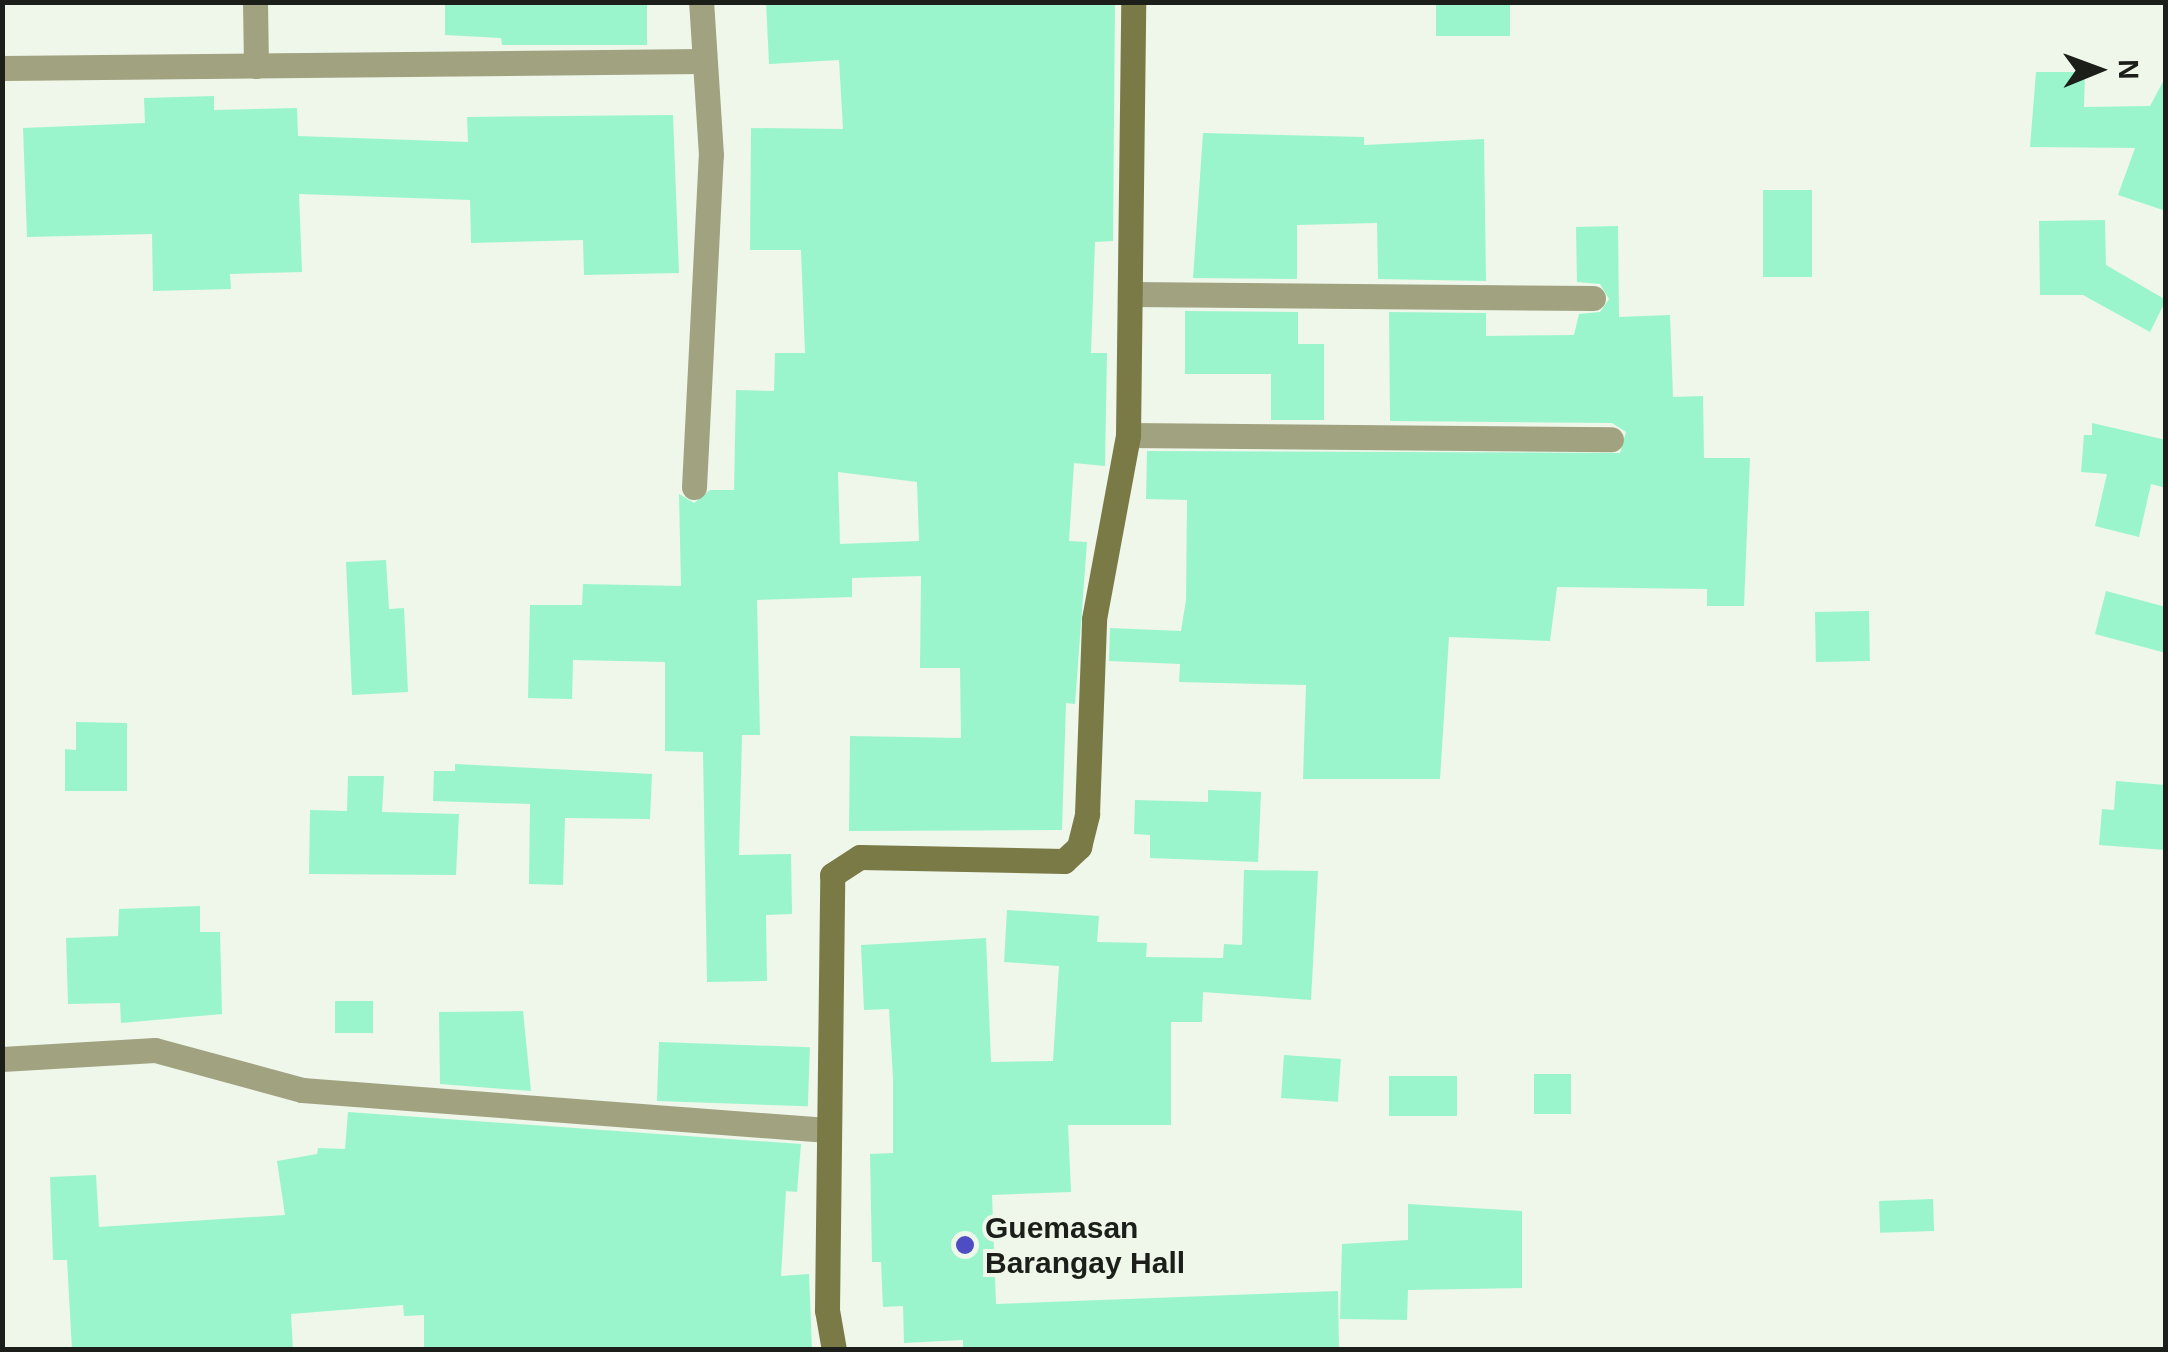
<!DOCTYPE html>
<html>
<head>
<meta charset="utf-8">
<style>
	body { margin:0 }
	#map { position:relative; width:2168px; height:1352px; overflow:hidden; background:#eef7ea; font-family:Arial,sans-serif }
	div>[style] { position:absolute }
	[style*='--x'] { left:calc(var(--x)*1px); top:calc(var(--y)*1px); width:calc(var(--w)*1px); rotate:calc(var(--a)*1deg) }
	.building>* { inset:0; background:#9af5cd; transform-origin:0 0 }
	.street>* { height:25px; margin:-12.5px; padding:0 12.5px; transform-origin:12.5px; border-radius:12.5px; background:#a1a280 }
	.secondary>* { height:25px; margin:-12.5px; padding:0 12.5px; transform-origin:12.5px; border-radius:12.5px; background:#7a7a47 }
	.dots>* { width:28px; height:28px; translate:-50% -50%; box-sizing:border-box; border:5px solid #eef7ea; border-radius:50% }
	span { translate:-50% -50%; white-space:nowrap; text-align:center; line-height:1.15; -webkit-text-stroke:8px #eef7ea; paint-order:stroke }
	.poi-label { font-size:30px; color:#1b1e19; font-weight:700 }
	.left { translate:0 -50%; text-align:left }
	.frame { position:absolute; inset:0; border:5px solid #1b1e19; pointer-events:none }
	.north { position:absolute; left:2048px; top:20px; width:100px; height:100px; -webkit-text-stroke:8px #eef7ea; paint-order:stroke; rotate:89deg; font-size:28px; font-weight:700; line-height:40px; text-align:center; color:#1b1e19 }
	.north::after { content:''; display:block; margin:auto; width:35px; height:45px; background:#1b1e19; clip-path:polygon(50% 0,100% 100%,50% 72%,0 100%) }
</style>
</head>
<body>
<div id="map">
	<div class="building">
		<i style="clip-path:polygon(445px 2px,647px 4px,647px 45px,502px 45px,501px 38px,445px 35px)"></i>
		<i style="clip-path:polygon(evenodd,766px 2px,1115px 2px,1113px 241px,1095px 242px,1091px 353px,1107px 353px,1105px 466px,1074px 463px,1069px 541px,1087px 542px,1075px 704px,1066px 703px,1062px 830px,849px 831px,850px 736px,961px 738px,960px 668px,920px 668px,921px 576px,852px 578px,852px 597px,757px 600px,760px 735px,742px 735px,739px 855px,791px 854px,792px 914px,766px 915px,767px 981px,707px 982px,703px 752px,665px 751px,665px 662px,573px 660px,572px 699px,528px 698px,530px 605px,582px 605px,583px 584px,681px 586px,679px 494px,694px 503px,710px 490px,734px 490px,736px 390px,774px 391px,775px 353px,805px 353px,801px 250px,750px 250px,751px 128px,843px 129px,839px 60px,769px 64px,766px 2px,838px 472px,917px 482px,919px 541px,840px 544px,838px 472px)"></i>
		<i style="left:1436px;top:2px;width:74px;height:34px"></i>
		<i style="clip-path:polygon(2036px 72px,2085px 72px,2084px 107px,2150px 106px,2166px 76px,2166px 211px,2118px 195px,2135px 148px,2030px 147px)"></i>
		<i style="clip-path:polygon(214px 96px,214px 110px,297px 108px,298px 136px,468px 142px,467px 117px,673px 115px,679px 273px,584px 275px,583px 240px,471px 243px,470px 200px,299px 194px,302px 272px,230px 274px,231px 289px,153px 291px,152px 234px,27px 237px,23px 128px,145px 123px,144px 98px)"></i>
		<i style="clip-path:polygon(1203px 133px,1364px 137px,1364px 145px,1484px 139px,1486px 281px,1378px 279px,1377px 223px,1297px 225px,1297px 279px,1193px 278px)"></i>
		<i style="left:1763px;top:190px;width:49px;height:87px"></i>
		<i style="clip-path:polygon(2105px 220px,2106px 265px,2166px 300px,2150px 332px,2083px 295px,2040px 295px,2039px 221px)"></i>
		<i style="clip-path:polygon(1618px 226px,1619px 317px,1670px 315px,1673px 397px,1703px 396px,1704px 458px,1750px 458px,1744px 606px,1707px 606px,1707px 589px,1557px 587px,1550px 641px,1449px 637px,1440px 779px,1303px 779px,1306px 685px,1179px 682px,1180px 664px,1109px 661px,1110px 628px,1181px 631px,1186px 600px,1187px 500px,1146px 499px,1147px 451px,1620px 453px,1626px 432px,1612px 423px,1390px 421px,1389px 312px,1486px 313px,1486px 336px,1574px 335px,1579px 314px,1600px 312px,1609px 299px,1600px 284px,1577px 282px,1576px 227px)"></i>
		<i style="clip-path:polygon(1185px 311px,1298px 312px,1298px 344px,1324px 344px,1324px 420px,1271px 420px,1271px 374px,1185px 374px)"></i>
		<i style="clip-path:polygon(2092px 423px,2166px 440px,2166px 488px,2151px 484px,2139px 537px,2095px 526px,2107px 474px,2081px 472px,2084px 435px,2092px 435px)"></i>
		<i style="clip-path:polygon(386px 560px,389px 609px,404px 608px,408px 692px,352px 695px,346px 562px)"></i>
		<i style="clip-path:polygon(2106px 591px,2166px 607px,2166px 653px,2095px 634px)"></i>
		<i style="left:1869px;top:611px;width:50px;height:54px;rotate:89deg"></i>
		<i style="clip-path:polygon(76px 722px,127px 723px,127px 791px,65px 791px,65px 749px,76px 750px)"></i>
		<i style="clip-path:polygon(455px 764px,652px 774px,650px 819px,565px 818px,563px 885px,529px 884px,530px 804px,433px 801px,434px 771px,455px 771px)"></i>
		<i style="clip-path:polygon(348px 776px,384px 776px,382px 812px,459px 814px,456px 875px,309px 874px,310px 810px,347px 811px)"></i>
		<i style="clip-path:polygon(2116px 781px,2166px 785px,2166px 850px,2099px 845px,2102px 809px,2114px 810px)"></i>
		<i style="clip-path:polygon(1208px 790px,1261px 792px,1258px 862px,1150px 858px,1150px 835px,1134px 834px,1135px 800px,1208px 802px)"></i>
		<i style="clip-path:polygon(1244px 870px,1318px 871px,1311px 1000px,1203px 992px,1202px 1022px,1171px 1022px,1171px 1125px,1068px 1125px,1071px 1192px,992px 1195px,996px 1304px,1338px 1291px,1339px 1350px,963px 1350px,963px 1340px,904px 1343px,903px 1306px,883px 1307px,881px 1262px,872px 1262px,870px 1154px,893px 1153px,893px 1079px,889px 1009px,864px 1010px,861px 945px,986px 938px,991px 1062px,1053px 1061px,1059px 966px,1004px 962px,1007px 910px,1099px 916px,1097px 942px,1147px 943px,1146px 957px,1223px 958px,1224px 944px,1242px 945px)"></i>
		<i style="clip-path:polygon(200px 906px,200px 932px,220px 932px,222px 1014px,121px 1023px,120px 1003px,68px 1004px,66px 938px,118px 936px,119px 909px)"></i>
		<i style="left:335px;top:1001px;width:38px;height:32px"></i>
		<i style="clip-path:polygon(523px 1011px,531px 1091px,440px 1084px,439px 1012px)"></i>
		<i style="left:659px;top:1042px;width:151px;height:59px;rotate:2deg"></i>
		<i style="left:1284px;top:1055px;width:57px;height:43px;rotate:4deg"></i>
		<i style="left:1534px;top:1074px;width:37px;height:40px"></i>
		<i style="left:1389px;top:1076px;width:68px;height:40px"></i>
		<i style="clip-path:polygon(348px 1112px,801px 1144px,797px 1192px,786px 1191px,781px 1276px,809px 1274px,812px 1350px,424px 1350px,424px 1315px,404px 1316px,403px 1305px,291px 1314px,293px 1350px,72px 1350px,67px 1260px,53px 1260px,50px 1177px,96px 1175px,99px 1227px,285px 1215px,277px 1161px,317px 1154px,318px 1148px,345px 1149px)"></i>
		<i style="left:1933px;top:1199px;width:32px;height:54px;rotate:88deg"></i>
		<i style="clip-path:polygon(1408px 1204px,1522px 1211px,1522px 1288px,1408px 1290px,1407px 1320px,1340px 1319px,1342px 1244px,1408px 1240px)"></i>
	</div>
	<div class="street">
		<i style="--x:255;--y:2;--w:64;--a:89.1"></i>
		<i style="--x:2;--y:68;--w:700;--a:-0.57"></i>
		<i style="--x:1130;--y:294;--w:463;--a:0.5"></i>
		<i style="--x:1128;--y:435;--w:483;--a:0.5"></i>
		<i style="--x:694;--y:487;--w:332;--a:-87.1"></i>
		<i style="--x:711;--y:155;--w:153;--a:-93.7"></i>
		<i style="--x:2;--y:1059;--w:153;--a:-3.4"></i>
		<i style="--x:155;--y:1050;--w:152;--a:15.2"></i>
		<i style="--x:302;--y:1090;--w:527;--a:4.36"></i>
	</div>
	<div class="secondary">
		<i style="--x:834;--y:1350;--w:41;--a:-99.9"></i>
		<i style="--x:827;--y:1310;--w:435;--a:-89.3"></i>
		<i style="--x:832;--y:875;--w:33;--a:-33"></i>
		<i style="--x:860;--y:857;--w:204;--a:1.1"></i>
		<i style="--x:1064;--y:861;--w:21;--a:-43"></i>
		<i style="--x:1079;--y:847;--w:34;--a:-76"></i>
		<i style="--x:1087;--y:814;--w:195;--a:-87.9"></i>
		<i style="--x:1094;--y:619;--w:187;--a:-79.5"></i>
		<i style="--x:1128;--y:435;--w:433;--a:-89.3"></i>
	</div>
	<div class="dots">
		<i style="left:965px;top:1245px;background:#4f4dc3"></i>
	</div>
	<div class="poi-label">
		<span class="left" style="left:985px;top:1245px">Guemasan<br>Barangay Hall</span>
	</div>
	<div class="frame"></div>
	<div class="north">N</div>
</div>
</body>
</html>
